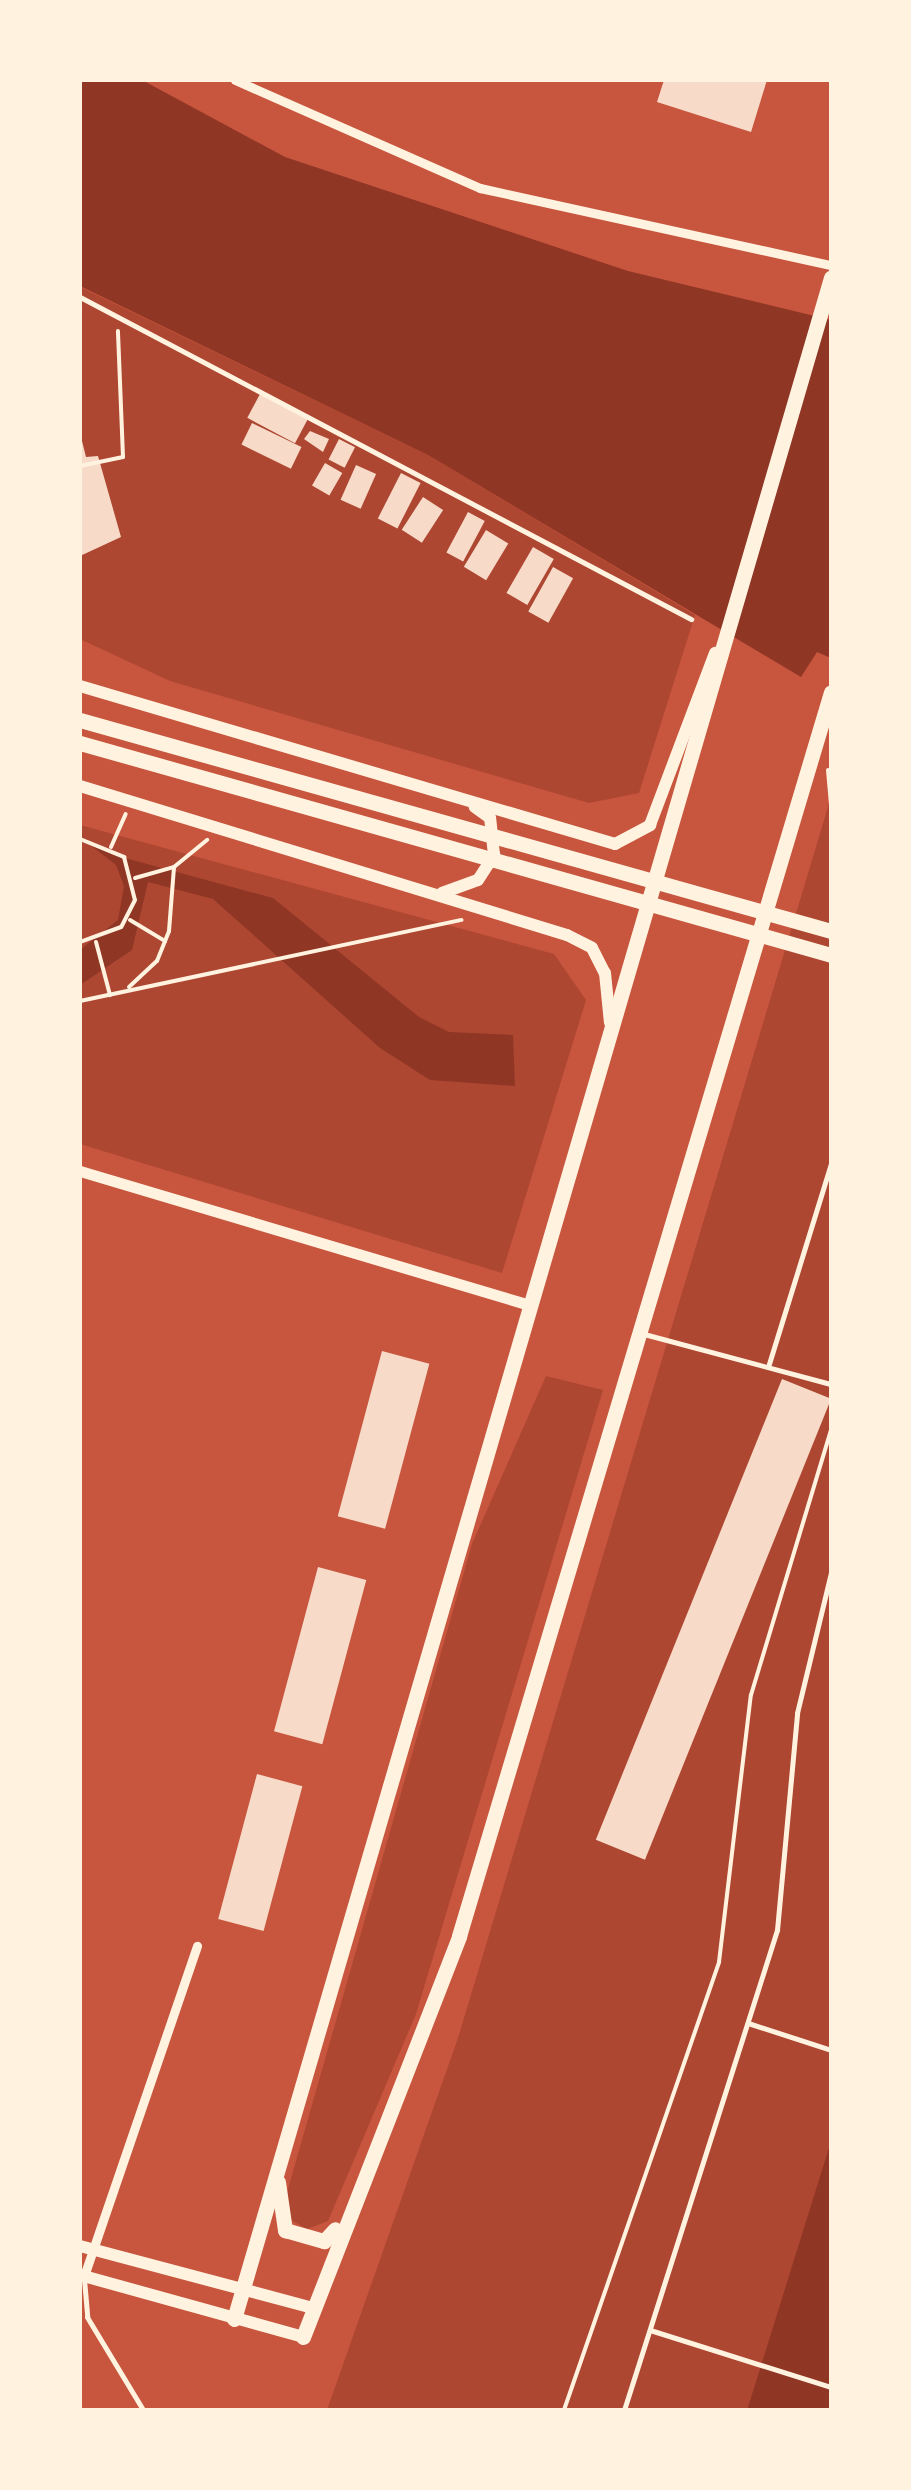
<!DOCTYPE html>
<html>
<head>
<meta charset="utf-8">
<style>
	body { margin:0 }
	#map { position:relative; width:911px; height:2490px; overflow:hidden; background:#c8553d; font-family:Poppins,sans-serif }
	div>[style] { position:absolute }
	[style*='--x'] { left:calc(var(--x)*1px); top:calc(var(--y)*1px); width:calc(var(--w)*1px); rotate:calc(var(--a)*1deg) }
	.green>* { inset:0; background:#ae4732 }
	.water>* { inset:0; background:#8f3625 }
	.building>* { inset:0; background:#f7dbc8; transform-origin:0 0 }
	.path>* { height:4px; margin:-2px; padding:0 2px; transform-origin:2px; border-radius:2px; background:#fff3e0 }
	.service>* { height:5px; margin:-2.5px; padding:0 2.5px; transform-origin:2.5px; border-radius:2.5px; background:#fff3e0 }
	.minor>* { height:9px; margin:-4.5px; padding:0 4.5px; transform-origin:4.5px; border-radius:4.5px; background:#fff3e0 }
	.tertiary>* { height:11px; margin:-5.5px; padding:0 5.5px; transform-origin:5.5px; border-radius:5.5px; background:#fff3e0 }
	.secondary>* { height:12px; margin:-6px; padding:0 6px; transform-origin:6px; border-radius:6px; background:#fff3e0 }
	.primary>* { height:15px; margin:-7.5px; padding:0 7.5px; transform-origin:7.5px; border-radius:7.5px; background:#fff3e0 }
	span { translate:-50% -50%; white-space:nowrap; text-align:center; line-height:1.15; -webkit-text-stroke:10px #fff3e0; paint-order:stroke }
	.frame { position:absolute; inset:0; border:82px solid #fff3e0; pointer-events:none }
</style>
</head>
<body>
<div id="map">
	<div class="green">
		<i style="clip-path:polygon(80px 287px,428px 455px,695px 615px,639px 793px,589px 803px,170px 681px,80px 639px)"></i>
		<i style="clip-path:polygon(831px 797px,831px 2141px,747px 2410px,327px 2410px,458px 2038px)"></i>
		<i style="clip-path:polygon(80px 825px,554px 954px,586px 1000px,502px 1273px,80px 1144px)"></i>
		<i style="clip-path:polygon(546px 1376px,603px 1390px,416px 2014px,328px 2221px,307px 2229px,286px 2217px,284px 2203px,472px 1544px)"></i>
	</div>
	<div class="water">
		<i style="clip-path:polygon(80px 80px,142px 80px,285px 157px,628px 271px,831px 320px,831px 658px,817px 652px,801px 677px,428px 455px,80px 286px)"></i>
		<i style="clip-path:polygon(80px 837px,114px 855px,273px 898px,419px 1017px,449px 1032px,513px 1035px,515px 1086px,430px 1080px,380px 1048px,213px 899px,148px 882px,132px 950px,80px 985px,80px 950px,118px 920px,124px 886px,116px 865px)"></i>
		<i style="clip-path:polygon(831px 2141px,831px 2410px,747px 2410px)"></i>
	</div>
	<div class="building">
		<i style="clip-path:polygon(664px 80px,767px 80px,751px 132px,657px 102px)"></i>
		<i style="left:260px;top:394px;width:54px;height:27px;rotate:28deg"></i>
		<i style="left:252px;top:423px;width:55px;height:24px;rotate:26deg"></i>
		<i style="clip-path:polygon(310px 431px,329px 439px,323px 452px,304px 439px)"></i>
		<i style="clip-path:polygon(80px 433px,86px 457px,98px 456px,121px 537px,80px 556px)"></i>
		<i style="left:339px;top:439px;width:18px;height:23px;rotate:27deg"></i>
		<i style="left:325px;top:463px;width:20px;height:26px;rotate:30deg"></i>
		<i style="left:356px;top:465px;width:22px;height:38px;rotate:24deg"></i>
		<i style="left:401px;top:473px;width:22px;height:51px;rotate:27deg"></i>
		<i style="left:423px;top:497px;width:24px;height:39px;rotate:33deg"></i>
		<i style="left:468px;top:512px;width:19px;height:46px;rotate:28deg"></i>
		<i style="left:486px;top:530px;width:26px;height:43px;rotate:31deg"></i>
		<i style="left:533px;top:547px;width:24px;height:53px;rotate:30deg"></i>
		<i style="left:553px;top:567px;width:23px;height:51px;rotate:29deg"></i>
		<i style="left:382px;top:1351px;width:49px;height:171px;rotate:15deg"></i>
		<i style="left:782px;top:1379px;width:53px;height:497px;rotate:22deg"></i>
		<i style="left:318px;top:1567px;width:50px;height:170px;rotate:15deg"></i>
		<i style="left:257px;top:1774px;width:47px;height:150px;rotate:15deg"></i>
	</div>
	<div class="path">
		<i style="--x:80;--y:466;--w:44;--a:-11.8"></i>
		<i style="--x:123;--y:457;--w:126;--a:-92.3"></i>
		<i style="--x:828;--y:770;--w:33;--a:85"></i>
		<i style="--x:80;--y:839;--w:48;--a:22.2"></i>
		<i style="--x:124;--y:857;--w:44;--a:75.7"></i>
		<i style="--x:135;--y:900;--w:30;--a:117"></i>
		<i style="--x:121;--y:927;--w:44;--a:159.9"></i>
		<i style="--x:111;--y:847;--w:36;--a:-66"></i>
		<i style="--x:135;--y:878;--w:41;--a:-15.8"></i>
		<i style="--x:174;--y:867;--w:43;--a:-39.3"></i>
		<i style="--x:130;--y:920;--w:41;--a:31"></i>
		<i style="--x:96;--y:942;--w:55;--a:75.2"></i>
		<i style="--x:129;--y:987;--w:38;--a:-43"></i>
		<i style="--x:157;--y:961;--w:32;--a:-68"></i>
		<i style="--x:169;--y:931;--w:64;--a:-85.5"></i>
		<i style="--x:80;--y:1001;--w:390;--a:-12"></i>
		<i style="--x:564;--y:2410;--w:474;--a:-70.9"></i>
		<i style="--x:719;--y:1962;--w:269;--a:-83.2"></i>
		<i style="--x:751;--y:1695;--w:277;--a:-73.2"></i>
	</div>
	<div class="service">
		<i style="--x:80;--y:297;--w:691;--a:27.79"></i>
		<i style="--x:644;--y:1334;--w:194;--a:15"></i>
		<i style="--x:768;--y:1367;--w:214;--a:-72.8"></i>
		<i style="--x:748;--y:2023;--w:87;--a:18"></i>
		<i style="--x:84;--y:2279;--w:38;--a:85"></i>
		<i style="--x:87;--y:2317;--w:109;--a:58.9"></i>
		<i style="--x:650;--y:2330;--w:190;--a:17.5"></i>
		<i style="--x:624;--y:2410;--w:504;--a:-72.32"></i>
		<i style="--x:777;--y:1930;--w:218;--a:-84.7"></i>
		<i style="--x:797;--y:1713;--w:145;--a:-76.4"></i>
	</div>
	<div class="minor">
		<i style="--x:235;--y:80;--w:268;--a:23.8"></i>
		<i style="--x:480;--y:188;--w:359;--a:12.4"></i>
		<i style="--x:84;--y:2276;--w:349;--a:-71.1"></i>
	</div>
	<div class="tertiary">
		<i style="--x:80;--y:1171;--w:466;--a:16.6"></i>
	</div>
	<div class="secondary">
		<i style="--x:80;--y:686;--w:558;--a:16.45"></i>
		<i style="--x:615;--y:844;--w:40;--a:-28"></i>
		<i style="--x:650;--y:825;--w:184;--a:-69.3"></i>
		<i style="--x:80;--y:786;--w:509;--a:17.01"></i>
		<i style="--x:567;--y:935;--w:28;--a:27"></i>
		<i style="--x:592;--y:948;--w:28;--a:63"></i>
		<i style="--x:605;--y:973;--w:50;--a:84.3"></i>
		<i style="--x:442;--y:893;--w:38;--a:-20"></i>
		<i style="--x:478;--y:880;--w:30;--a:-57"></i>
		<i style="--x:494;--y:855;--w:37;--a:-96"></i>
		<i style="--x:490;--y:818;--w:19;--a:-144"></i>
		<i style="--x:80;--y:2246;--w:241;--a:14.9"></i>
		<i style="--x:80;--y:2275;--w:231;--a:15.5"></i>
	</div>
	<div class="primary">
		<i style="--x:80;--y:720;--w:780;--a:15.69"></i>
		<i style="--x:80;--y:743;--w:780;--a:15.76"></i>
		<i style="--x:278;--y:2182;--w:49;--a:81.7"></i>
		<i style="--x:285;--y:2230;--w:41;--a:15.8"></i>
		<i style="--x:324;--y:2241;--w:16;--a:-47"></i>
		<i style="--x:234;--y:2319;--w:2127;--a:-73.7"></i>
		<i style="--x:303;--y:2337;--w:430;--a:-68.7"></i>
		<i style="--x:459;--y:1936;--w:1298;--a:-73.35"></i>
	</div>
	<div class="frame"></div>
</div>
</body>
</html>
